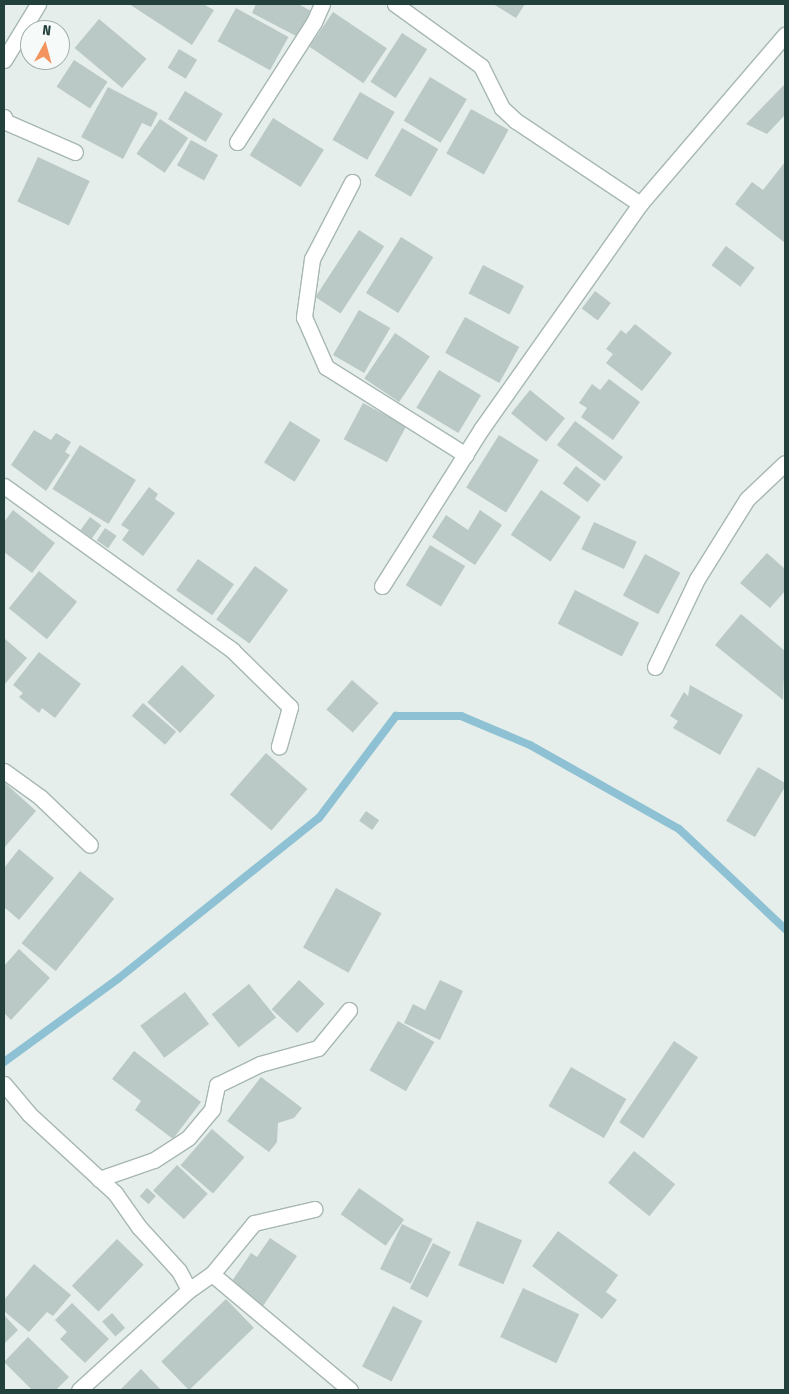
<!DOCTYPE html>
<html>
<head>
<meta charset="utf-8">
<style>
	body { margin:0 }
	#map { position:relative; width:789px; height:1394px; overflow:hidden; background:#e5eeeb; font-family:"Fira Sans Condensed",sans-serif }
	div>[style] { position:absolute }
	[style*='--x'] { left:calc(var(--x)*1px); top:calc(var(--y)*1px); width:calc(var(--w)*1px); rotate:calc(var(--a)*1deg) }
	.stream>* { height:8px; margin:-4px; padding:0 4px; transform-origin:4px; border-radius:4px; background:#8dc1d3 }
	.building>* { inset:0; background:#bac9c5; transform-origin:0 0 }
	.roads { filter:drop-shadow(1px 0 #a7b7b3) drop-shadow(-1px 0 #a7b7b3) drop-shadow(0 1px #a7b7b3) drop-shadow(0 -1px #a7b7b3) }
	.minor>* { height:15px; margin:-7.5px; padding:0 7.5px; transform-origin:7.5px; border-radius:7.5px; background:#fff }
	span { translate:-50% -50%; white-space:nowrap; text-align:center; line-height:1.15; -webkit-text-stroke:4px #f6faf9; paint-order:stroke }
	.frame { position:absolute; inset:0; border:5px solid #23413c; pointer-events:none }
	.north { position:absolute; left:20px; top:20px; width:50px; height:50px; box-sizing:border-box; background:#f6faf9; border:1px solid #a2b0ad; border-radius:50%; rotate:7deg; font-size:14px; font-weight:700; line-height:20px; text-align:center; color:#23413c }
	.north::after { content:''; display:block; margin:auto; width:18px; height:22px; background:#f3935e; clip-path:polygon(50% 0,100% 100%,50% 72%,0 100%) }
</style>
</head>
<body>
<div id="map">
	<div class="stream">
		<i style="--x:4;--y:1062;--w:142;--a:-36.1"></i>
		<i style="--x:119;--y:978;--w:256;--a:-38.7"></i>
		<i style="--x:319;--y:818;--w:128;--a:-53"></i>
		<i style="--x:396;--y:716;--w:65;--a:0"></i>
		<i style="--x:461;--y:716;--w:75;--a:22.8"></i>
		<i style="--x:530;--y:745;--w:171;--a:29.4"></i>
		<i style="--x:679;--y:829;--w:146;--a:43.3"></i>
	</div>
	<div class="building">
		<i style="clip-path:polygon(129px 4px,203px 4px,214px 10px,192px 45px)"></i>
		<i style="clip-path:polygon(256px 4px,298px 4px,311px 11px,298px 37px,252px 13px)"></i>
		<i style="clip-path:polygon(493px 4px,525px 4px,516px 18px)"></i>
		<i style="left:236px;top:8px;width:60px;height:38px;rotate:29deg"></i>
		<i style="left:333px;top:12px;width:65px;height:42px;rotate:34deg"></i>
		<i style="left:99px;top:19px;width:62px;height:38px;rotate:40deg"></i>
		<i style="left:402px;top:33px;width:30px;height:58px;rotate:33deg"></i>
		<i style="left:179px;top:49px;width:21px;height:22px;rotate:31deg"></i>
		<i style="left:74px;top:60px;width:40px;height:32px;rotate:33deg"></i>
		<i style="left:430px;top:77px;width:43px;height:51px;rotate:31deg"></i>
		<i style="clip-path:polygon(785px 84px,785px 115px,767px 134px,746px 124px)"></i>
		<i style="clip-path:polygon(108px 87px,158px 113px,151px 127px,142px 123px,123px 159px,81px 137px)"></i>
		<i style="left:185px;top:91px;width:44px;height:33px;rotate:31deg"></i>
		<i style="left:360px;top:92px;width:40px;height:55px;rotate:30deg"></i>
		<i style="left:471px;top:109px;width:43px;height:51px;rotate:29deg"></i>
		<i style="left:273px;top:118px;width:60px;height:44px;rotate:32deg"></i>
		<i style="left:160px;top:119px;width:34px;height:42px;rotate:34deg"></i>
		<i style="left:402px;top:128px;width:42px;height:55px;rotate:30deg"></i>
		<i style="left:191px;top:140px;width:31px;height:29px;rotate:29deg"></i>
		<i style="left:38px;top:157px;width:57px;height:49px;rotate:25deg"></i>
		<i style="clip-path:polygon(785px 162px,785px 243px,735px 204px,752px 182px,763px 190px)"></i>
		<i style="left:359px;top:230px;width:30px;height:80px;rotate:33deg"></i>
		<i style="left:401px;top:237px;width:38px;height:66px;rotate:32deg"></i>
		<i style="left:726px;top:246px;width:36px;height:24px;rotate:37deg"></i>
		<i style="left:483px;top:265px;width:46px;height:32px;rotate:27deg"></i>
		<i style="left:595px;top:291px;width:20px;height:22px;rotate:37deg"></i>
		<i style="left:359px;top:310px;width:36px;height:52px;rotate:30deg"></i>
		<i style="left:465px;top:317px;width:62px;height:41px;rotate:29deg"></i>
		<i style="clip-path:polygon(635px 324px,672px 353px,642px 391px,606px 363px,613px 354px,606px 349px,621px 330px,626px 334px)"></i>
		<i style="left:395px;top:333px;width:42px;height:55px;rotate:34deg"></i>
		<i style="left:439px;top:370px;width:49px;height:44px;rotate:31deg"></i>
		<i style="clip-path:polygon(609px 379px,640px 402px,613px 440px,581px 417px,587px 408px,579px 403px,592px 384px,600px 390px)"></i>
		<i style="left:530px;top:390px;width:45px;height:30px;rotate:39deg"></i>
		<i style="left:363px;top:403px;width:49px;height:41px;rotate:28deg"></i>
		<i style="left:290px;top:421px;width:36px;height:49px;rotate:32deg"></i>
		<i style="left:575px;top:421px;width:60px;height:30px;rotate:37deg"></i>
		<i style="clip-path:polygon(34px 430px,51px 440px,56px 433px,71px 442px,65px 452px,70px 455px,46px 491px,11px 465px)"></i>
		<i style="left:499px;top:435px;width:47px;height:62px;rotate:32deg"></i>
		<i style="left:80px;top:445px;width:66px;height:52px;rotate:32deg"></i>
		<i style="left:576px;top:466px;width:31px;height:22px;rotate:37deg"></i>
		<i style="clip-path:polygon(149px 487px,158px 494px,155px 499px,175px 513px,143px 556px,122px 540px,129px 530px,121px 525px)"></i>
		<i style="left:541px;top:490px;width:48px;height:54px;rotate:34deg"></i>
		<i style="clip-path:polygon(13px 510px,55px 543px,32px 573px,4px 552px,4px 522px)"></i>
		<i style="clip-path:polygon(480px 510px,502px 525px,475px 565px,432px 537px,446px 515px,468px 530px)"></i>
		<i style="left:90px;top:517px;width:14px;height:16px;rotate:36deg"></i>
		<i style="left:594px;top:522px;width:47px;height:30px;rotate:25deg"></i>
		<i style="left:105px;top:528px;width:14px;height:15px;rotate:34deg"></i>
		<i style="left:430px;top:545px;width:41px;height:47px;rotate:31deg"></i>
		<i style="clip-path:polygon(767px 553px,785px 569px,785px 591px,770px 608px,740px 583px)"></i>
		<i style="left:645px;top:554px;width:40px;height:47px;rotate:28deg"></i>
		<i style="left:198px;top:559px;width:44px;height:38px;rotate:35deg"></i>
		<i style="left:255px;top:566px;width:41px;height:66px;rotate:36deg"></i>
		<i style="left:39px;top:571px;width:49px;height:48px;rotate:39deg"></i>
		<i style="left:575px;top:590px;width:72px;height:38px;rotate:27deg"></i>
		<i style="clip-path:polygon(741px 614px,785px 651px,783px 700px,715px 645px)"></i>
		<i style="clip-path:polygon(4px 638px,27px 658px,4px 685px)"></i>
		<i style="clip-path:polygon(39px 652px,81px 684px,55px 718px,42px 708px,39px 713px,19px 697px,23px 693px,13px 685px)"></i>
		<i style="left:182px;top:665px;width:45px;height:51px;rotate:43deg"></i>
		<i style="left:352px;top:680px;width:35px;height:39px;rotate:41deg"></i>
		<i style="clip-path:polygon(690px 685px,743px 715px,720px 755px,673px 728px,678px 721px,670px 716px,684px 692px,688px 696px)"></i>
		<i style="left:143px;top:703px;width:44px;height:17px;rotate:41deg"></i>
		<i style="left:266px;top:753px;width:55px;height:55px;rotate:41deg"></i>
		<i style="clip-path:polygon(758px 767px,785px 783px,785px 787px,755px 837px,726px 821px)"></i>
		<i style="clip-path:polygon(5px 783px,36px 811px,4px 848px,4px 785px)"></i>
		<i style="left:366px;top:811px;width:16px;height:12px;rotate:35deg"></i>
		<i style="clip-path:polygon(19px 849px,54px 878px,19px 920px,4px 907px,4px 868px)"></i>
		<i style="left:80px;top:871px;width:44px;height:93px;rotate:39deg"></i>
		<i style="left:336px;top:888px;width:52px;height:68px;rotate:29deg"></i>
		<i style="clip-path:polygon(19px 949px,50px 978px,11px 1020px,4px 1013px,4px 966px)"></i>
		<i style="left:299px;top:980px;width:35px;height:40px;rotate:43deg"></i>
		<i style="clip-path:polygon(440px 980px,463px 991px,440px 1040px,404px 1023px,413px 1004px,425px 1010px)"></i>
		<i style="left:249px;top:984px;width:43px;height:48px;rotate:51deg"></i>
		<i style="left:185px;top:992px;width:40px;height:56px;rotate:53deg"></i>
		<i style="left:398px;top:1021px;width:42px;height:57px;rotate:30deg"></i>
		<i style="left:674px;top:1041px;width:29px;height:98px;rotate:34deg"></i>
		<i style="clip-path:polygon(134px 1051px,201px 1102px,173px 1139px,135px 1110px,141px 1101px,112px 1079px)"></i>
		<i style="left:571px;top:1067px;width:64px;height:45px;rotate:30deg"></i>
		<i style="clip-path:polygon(261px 1077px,302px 1108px,294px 1118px,278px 1123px,277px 1142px,269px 1152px,227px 1121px)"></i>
		<i style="left:212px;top:1129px;width:43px;height:48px;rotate:41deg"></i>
		<i style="left:634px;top:1151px;width:53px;height:41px;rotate:39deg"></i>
		<i style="left:177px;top:1165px;width:42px;height:35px;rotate:43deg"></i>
		<i style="left:147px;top:1188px;width:12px;height:11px;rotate:42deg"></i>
		<i style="left:359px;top:1188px;width:55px;height:32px;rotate:35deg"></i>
		<i style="left:477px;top:1221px;width:49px;height:48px;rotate:23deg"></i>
		<i style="left:402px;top:1224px;width:34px;height:50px;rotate:26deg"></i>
		<i style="clip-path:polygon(558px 1231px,618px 1275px,606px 1292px,617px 1300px,602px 1319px,532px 1266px)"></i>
		<i style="clip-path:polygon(270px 1238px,297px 1256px,263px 1306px,230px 1284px,251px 1253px,257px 1257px)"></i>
		<i style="left:117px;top:1239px;width:37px;height:65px;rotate:44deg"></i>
		<i style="left:433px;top:1243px;width:20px;height:51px;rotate:27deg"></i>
		<i style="clip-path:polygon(34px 1264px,71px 1295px,53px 1316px,47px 1312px,29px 1332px,4px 1311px,4px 1300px)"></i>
		<i style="left:523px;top:1288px;width:62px;height:54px;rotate:25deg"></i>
		<i style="left:226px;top:1299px;width:40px;height:90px;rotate:46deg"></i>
		<i style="clip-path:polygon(72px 1303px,109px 1339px,85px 1363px,60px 1339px,67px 1332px,55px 1320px)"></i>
		<i style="left:393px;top:1306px;width:33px;height:68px;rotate:27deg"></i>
		<i style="left:112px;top:1313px;width:20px;height:13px;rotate:49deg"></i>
		<i style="clip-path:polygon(4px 1315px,18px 1330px,4px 1344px)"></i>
		<i style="clip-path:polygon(28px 1337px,69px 1377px,56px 1390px,32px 1390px,4px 1362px)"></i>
		<i style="clip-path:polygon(141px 1369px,161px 1390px,120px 1390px)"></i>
	</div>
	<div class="roads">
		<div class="minor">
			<i style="--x:395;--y:4;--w:106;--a:35.8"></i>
			<i style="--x:481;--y:66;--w:47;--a:63.4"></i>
			<i style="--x:502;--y:108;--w:19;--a:43"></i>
			<i style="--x:516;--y:121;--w:149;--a:33.8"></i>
			<i style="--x:4;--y:60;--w:66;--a:-58.7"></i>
			<i style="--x:4;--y:117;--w:5;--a:68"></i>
			<i style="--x:6;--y:122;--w:75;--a:23.5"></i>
			<i style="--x:237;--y:142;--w:143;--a:-57.3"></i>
			<i style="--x:314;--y:22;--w:20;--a:-66"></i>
			<i style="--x:352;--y:182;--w:87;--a:117.5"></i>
			<i style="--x:312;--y:259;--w:59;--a:97.9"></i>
			<i style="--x:304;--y:317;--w:55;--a:66.3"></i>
			<i style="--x:326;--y:367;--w:165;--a:32.2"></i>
			<i style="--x:4;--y:486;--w:281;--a:35.7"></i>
			<i style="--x:232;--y:650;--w:81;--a:44.5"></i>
			<i style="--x:290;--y:707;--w:41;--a:105.8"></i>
			<i style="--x:382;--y:586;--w:187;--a:-57.7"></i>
			<i style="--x:482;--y:428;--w:274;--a:-54.8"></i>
			<i style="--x:640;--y:204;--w:223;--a:-49.4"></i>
			<i style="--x:655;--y:667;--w:98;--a:-64.5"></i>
			<i style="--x:697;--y:579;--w:94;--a:-58"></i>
			<i style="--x:747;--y:499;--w:52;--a:-43.5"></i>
			<i style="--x:4;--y:771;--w:44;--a:35.8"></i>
			<i style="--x:40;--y:797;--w:69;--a:43.8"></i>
			<i style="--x:4;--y:1084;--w:39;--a:50"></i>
			<i style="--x:29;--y:1114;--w:117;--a:42.6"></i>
			<i style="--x:115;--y:1193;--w:42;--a:54.8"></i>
			<i style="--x:139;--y:1227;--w:59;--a:47.7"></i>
			<i style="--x:179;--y:1271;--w:21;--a:62"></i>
			<i style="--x:99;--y:1179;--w:58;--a:-19.1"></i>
			<i style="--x:154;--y:1160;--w:40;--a:-32.9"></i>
			<i style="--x:188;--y:1138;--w:38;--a:-50"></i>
			<i style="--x:212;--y:1109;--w:25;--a:-78"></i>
			<i style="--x:217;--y:1085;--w:48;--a:-26"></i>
			<i style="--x:260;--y:1064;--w:60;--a:-15.4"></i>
			<i style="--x:318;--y:1048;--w:49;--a:-50.8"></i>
			<i style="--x:212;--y:1274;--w:180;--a:40"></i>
			<i style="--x:79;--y:1390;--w:149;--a:-42.3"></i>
			<i style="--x:189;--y:1290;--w:28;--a:-35"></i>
			<i style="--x:212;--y:1274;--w:66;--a:-50.5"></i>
			<i style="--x:254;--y:1223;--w:62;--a:-13.1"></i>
		</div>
	</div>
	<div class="frame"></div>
	<div class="north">N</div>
</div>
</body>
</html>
